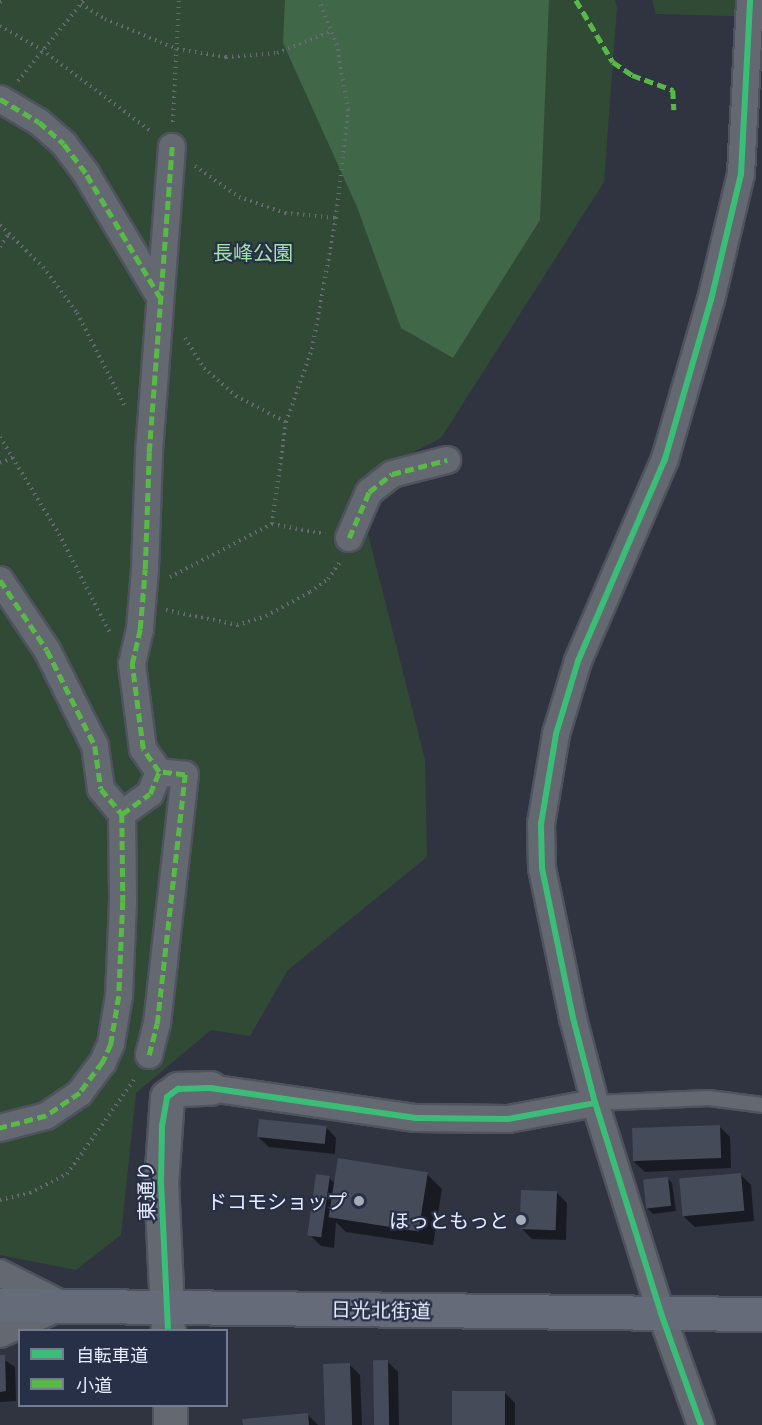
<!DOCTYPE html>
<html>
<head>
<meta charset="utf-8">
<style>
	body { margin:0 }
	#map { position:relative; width:762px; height:1425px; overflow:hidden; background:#2f3440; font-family:"Golos Text","Noto Sans JP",sans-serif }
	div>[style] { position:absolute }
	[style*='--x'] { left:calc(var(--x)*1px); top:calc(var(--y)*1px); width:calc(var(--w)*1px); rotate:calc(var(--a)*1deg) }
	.green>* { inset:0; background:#304a35 }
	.forest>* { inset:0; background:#406747 }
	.shadow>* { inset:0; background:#0007 }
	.building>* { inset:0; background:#464b59; transform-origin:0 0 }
	.path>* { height:4px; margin-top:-2px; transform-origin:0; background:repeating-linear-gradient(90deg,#666a72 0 1.5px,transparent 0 6px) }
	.roads { filter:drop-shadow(2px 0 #4e535e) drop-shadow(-2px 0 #4e535e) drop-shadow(0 2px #4e535e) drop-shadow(0 -2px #4e535e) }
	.lane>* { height:14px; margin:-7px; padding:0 7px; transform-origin:7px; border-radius:7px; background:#646871 }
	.street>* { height:26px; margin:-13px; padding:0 13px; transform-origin:13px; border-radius:13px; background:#646871 }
	.secondary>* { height:33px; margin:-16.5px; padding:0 16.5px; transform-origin:16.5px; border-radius:16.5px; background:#646871 }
	.highway>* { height:33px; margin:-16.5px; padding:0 16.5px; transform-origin:16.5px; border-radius:16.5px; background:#666b7a }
	.quiet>* { height:4.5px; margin-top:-2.25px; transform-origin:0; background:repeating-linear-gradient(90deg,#58b947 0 9px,transparent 0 13.5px) }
	.cycleway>* { height:6px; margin:-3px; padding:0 3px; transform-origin:3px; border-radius:3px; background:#3abd76 }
	.dots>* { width:16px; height:16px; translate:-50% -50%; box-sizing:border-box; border:3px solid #283047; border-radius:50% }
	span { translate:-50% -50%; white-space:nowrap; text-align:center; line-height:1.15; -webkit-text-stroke:4.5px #283047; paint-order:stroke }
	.park-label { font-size:20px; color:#a0e4a6 }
	.street-label { font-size:20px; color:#e7edfd }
	.poi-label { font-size:20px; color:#e7edfd }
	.right { translate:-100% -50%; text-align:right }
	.legend { position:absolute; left:18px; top:1329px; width:210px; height:78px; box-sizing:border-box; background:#283047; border:2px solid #747c90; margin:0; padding:8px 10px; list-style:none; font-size:18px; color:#e7edfd }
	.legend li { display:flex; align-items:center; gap:12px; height:30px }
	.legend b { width:30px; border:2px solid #747c90 }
</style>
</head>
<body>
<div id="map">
	<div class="green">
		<i style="clip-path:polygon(0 0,615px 0,617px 8px,604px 182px,441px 438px,355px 482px,425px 760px,427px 857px,288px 970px,250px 1036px,211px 1030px,136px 1093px,121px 1235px,76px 1270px,0 1255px)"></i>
		<i style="clip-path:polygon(652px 0,762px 0,762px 17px,656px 14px)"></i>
	</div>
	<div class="forest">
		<i style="clip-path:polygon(285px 0,549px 0,540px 220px,453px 358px,401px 328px,357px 207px,283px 43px)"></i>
	</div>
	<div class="shadow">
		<i style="clip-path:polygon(719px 1126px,730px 1137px,731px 1168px,645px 1172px,634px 1162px)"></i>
		<i style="clip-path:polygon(326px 1127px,336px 1138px,335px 1154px,269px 1147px,258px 1137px)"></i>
		<i style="clip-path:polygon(427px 1174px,442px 1189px,433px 1245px,346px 1232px,336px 1222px,334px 1248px,321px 1246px,311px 1236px,329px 1177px,335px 1184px)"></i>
		<i style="clip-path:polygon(740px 1174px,751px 1185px,754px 1221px,695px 1227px,684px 1217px)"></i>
		<i style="clip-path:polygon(667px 1178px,672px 1183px,676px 1211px,653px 1214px,648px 1209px)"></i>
		<i style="clip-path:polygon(557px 1193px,567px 1203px,566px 1240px,532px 1239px,521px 1228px)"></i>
		<i style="clip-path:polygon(0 1357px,15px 1367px,16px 1401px,0 1402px)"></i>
		<i style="clip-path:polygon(388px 1362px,398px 1372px,399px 1425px,375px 1425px)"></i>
		<i style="clip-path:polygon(350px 1365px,360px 1375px,362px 1425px,326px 1425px)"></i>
		<i style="clip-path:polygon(505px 1393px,515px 1403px,515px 1425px,453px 1425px)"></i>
		<i style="clip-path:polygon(307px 1414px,318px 1425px,244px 1425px)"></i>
	</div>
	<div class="building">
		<i style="left:259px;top:1119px;width:68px;height:18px;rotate:6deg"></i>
		<i style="left:720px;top:1125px;width:33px;height:88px;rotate:88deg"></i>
		<i style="left:338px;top:1158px;width:91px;height:60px;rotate:9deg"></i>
		<i style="left:741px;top:1173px;width:38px;height:62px;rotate:85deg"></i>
		<i style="left:316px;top:1174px;width:14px;height:62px;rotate:8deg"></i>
		<i style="left:668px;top:1177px;width:29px;height:25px;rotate:84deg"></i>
		<i style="left:521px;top:1190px;width:36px;height:39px;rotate:2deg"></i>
		<i style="clip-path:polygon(0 1355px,5px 1355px,6px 1391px,0 1392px)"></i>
		<i style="left:388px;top:1360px;width:65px;height:15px;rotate:89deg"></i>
		<i style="left:350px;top:1363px;width:62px;height:27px;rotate:88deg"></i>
		<i style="left:452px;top:1391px;width:53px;height:34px"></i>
		<i style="clip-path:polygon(308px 1413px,309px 1425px,243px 1425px,242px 1419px)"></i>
	</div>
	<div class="path">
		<i style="--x:0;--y:2;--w:4;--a:-34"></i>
		<i style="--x:81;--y:4;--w:28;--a:32"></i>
		<i style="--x:105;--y:19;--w:78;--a:22.6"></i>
		<i style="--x:177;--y:49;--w:50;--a:9.3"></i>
		<i style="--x:226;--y:57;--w:51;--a:-4.5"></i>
		<i style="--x:277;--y:53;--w:59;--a:-21.8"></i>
		<i style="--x:0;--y:26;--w:48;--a:29.7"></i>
		<i style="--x:42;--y:50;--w:137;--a:36.7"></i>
		<i style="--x:18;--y:81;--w:104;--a:-50.8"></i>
		<i style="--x:173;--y:122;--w:122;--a:-87.2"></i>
		<i style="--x:195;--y:166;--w:54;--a:35.2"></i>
		<i style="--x:239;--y:197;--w:49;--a:19.2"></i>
		<i style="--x:285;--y:213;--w:51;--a:5.6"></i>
		<i style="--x:0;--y:225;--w:60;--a:44.3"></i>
		<i style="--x:43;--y:267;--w:57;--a:53.5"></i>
		<i style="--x:77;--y:313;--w:105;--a:62.7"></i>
		<i style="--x:0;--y:247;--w:17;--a:-57"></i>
		<i style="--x:185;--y:338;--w:36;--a:58"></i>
		<i style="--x:204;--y:368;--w:43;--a:41.2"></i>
		<i style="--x:236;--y:396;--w:56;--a:27.5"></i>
		<i style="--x:0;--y:437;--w:114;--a:58.7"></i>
		<i style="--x:59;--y:534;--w:114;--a:62.8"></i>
		<i style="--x:0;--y:463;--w:15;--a:-23"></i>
		<i style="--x:272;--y:524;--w:103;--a:-82.2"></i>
		<i style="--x:286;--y:422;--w:77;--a:-70.4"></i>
		<i style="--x:312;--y:349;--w:133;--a:-79.6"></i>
		<i style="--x:336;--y:218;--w:109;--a:-83.7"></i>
		<i style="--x:348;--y:110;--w:66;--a:-99.6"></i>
		<i style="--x:337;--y:45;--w:48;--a:-111.8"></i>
		<i style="--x:170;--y:577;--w:115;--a:-27.5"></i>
		<i style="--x:272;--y:524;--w:54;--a:10.7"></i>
		<i style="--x:166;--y:610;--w:73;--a:11.9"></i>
		<i style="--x:237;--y:625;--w:30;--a:-17"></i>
		<i style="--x:266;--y:616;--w:50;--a:-28.6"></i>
		<i style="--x:310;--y:592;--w:22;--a:-36"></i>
		<i style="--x:328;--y:579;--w:21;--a:-55"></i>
		<i style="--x:0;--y:1200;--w:31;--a:-13"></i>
		<i style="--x:30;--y:1193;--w:42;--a:-27.2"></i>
		<i style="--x:67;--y:1174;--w:119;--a:-54.6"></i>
	</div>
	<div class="roads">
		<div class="lane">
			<i style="--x:595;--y:1103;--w:114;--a:-2.5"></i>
			<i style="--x:709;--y:1098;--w:53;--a:7.5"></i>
		</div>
		<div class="street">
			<i style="--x:0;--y:99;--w:45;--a:30.5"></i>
			<i style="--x:39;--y:122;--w:33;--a:41"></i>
			<i style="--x:64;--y:144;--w:39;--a:53"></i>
			<i style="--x:87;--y:175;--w:142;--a:59.1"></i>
			<i style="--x:349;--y:538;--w:50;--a:-66.5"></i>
			<i style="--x:369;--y:492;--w:29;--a:-38"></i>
			<i style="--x:392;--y:474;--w:57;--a:-14.3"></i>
			<i style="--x:0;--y:580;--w:84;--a:56.1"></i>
			<i style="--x:47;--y:650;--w:107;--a:63.4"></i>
			<i style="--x:95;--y:746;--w:43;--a:82.1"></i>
			<i style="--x:101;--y:789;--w:33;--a:50"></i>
			<i style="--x:122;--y:814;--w:87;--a:89.3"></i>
			<i style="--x:123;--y:901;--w:95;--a:92.4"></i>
			<i style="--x:119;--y:996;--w:49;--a:99.5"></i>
			<i style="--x:111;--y:1044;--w:20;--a:114"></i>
			<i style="--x:103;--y:1062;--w:39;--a:127"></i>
			<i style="--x:80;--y:1093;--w:41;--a:145.9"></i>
			<i style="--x:46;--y:1116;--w:48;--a:165.4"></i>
			<i style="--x:122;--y:814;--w:34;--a:-36"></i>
			<i style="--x:150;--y:794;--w:24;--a:-68"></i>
			<i style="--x:159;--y:772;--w:28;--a:-125"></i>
			<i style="--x:143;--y:749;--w:86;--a:-97.4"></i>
			<i style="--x:132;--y:664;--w:36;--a:-77"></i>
			<i style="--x:140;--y:629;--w:60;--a:-85.2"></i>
			<i style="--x:145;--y:569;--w:117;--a:-88"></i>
			<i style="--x:149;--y:452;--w:306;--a:-85.7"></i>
			<i style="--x:149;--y:1055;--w:32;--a:-76"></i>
			<i style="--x:157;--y:1024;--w:251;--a:-83.6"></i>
			<i style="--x:185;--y:775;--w:26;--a:-173"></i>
			<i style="--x:210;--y:1088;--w:208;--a:8.3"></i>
			<i style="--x:416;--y:1118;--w:92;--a:0.6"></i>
			<i style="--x:508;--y:1119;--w:88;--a:-10.4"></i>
			<i style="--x:0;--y:1273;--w:68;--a:26.9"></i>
			<i style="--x:0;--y:1334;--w:64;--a:-24.1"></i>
			<i style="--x:701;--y:1425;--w:119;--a:-109.7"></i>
			<i style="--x:661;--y:1313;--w:220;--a:-107.4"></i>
			<i style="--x:595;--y:1103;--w:88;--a:-104.5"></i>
			<i style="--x:573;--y:1018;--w:153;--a:-101.7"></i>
			<i style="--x:542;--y:868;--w:44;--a:-91.3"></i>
			<i style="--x:541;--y:824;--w:91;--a:-80.5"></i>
			<i style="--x:556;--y:734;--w:76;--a:-73.2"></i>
			<i style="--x:578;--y:661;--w:220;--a:-66.7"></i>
			<i style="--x:665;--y:459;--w:166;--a:-73.9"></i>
			<i style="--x:711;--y:300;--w:130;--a:-76.6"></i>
			<i style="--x:741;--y:174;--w:174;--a:-87"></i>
		</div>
		<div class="secondary">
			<i style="--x:168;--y:1330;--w:147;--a:-92.7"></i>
			<i style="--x:161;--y:1183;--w:86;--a:-86"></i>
			<i style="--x:167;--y:1097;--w:14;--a:-36"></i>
			<i style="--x:178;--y:1089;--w:32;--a:-2"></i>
			<i style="--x:170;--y:1406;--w:19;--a:90"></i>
		</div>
		<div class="highway">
			<i style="--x:0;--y:1305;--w:762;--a:0.68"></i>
		</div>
	</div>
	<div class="quiet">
		<i style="--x:576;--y:0;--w:72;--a:59.2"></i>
		<i style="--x:613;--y:62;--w:23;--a:34"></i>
		<i style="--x:632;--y:75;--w:44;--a:20.1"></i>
		<i style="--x:673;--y:90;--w:20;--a:87"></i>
		<i style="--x:0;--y:99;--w:45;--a:30.5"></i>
		<i style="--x:39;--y:122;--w:33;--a:41"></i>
		<i style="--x:64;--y:144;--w:39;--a:53"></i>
		<i style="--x:87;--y:175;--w:142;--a:59.1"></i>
		<i style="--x:349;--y:538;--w:50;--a:-66.5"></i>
		<i style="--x:369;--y:492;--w:29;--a:-38"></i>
		<i style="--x:392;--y:474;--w:57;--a:-14.3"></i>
		<i style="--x:0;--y:580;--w:84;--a:56.1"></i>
		<i style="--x:47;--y:650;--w:107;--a:63.4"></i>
		<i style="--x:95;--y:746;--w:43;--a:82.1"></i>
		<i style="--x:101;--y:789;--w:33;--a:50"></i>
		<i style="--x:122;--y:814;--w:87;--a:89.3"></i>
		<i style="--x:123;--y:901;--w:95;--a:92.4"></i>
		<i style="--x:119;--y:996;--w:49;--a:99.5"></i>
		<i style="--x:111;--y:1044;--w:20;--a:114"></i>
		<i style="--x:103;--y:1062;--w:39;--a:127"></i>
		<i style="--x:80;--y:1093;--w:41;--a:145.9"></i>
		<i style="--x:46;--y:1116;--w:48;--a:165.4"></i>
		<i style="--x:122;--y:814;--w:34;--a:-36"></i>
		<i style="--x:150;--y:794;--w:24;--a:-68"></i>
		<i style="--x:159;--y:772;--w:28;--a:-125"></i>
		<i style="--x:143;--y:749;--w:86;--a:-97.4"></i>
		<i style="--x:132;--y:664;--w:36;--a:-77"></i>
		<i style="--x:140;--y:629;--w:60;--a:-85.2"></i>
		<i style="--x:145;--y:569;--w:117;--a:-88"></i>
		<i style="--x:149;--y:452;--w:306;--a:-85.7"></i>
		<i style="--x:149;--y:1055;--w:32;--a:-76"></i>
		<i style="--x:157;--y:1024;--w:251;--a:-83.6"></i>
		<i style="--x:185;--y:775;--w:26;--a:-173"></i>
	</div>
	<div class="cycleway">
		<i style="--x:168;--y:1330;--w:147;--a:-92.7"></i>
		<i style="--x:161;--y:1183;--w:57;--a:-89"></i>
		<i style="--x:162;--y:1126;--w:29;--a:-80"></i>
		<i style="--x:167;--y:1097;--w:14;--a:-36"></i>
		<i style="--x:178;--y:1089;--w:32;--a:-2"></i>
		<i style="--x:210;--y:1088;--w:208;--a:8.3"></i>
		<i style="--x:416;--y:1118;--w:92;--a:0.6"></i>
		<i style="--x:508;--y:1119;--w:88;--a:-10.4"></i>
		<i style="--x:701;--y:1425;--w:119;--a:-109.7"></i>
		<i style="--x:661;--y:1313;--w:220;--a:-107.4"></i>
		<i style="--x:595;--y:1103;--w:88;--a:-104.5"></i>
		<i style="--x:573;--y:1018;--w:153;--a:-101.7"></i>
		<i style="--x:542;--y:868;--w:44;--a:-91.3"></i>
		<i style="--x:541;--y:824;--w:91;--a:-80.5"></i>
		<i style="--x:556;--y:734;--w:76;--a:-73.2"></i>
		<i style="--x:578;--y:661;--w:220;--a:-66.7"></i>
		<i style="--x:665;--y:459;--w:166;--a:-73.9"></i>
		<i style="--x:711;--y:300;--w:130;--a:-76.6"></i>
		<i style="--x:741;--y:174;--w:174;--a:-87"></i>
	</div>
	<div class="dots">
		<i style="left:359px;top:1201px;background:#a7acbb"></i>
		<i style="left:521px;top:1220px;background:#a7acbb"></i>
	</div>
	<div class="park-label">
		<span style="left:253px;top:252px">長峰公園</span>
	</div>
	<div class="street-label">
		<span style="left:146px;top:1191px;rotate:-91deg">東通り</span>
		<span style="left:381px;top:1310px;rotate:1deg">日光北街道</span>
	</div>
	<div class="poi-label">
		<span class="right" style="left:347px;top:1201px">ドコモショップ</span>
		<span class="right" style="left:509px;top:1220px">ほっともっと</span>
	</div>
	<ul class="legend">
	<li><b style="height:8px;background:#3abd76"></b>自転車道</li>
	<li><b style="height:8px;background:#58b947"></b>小道</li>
	</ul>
</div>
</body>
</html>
